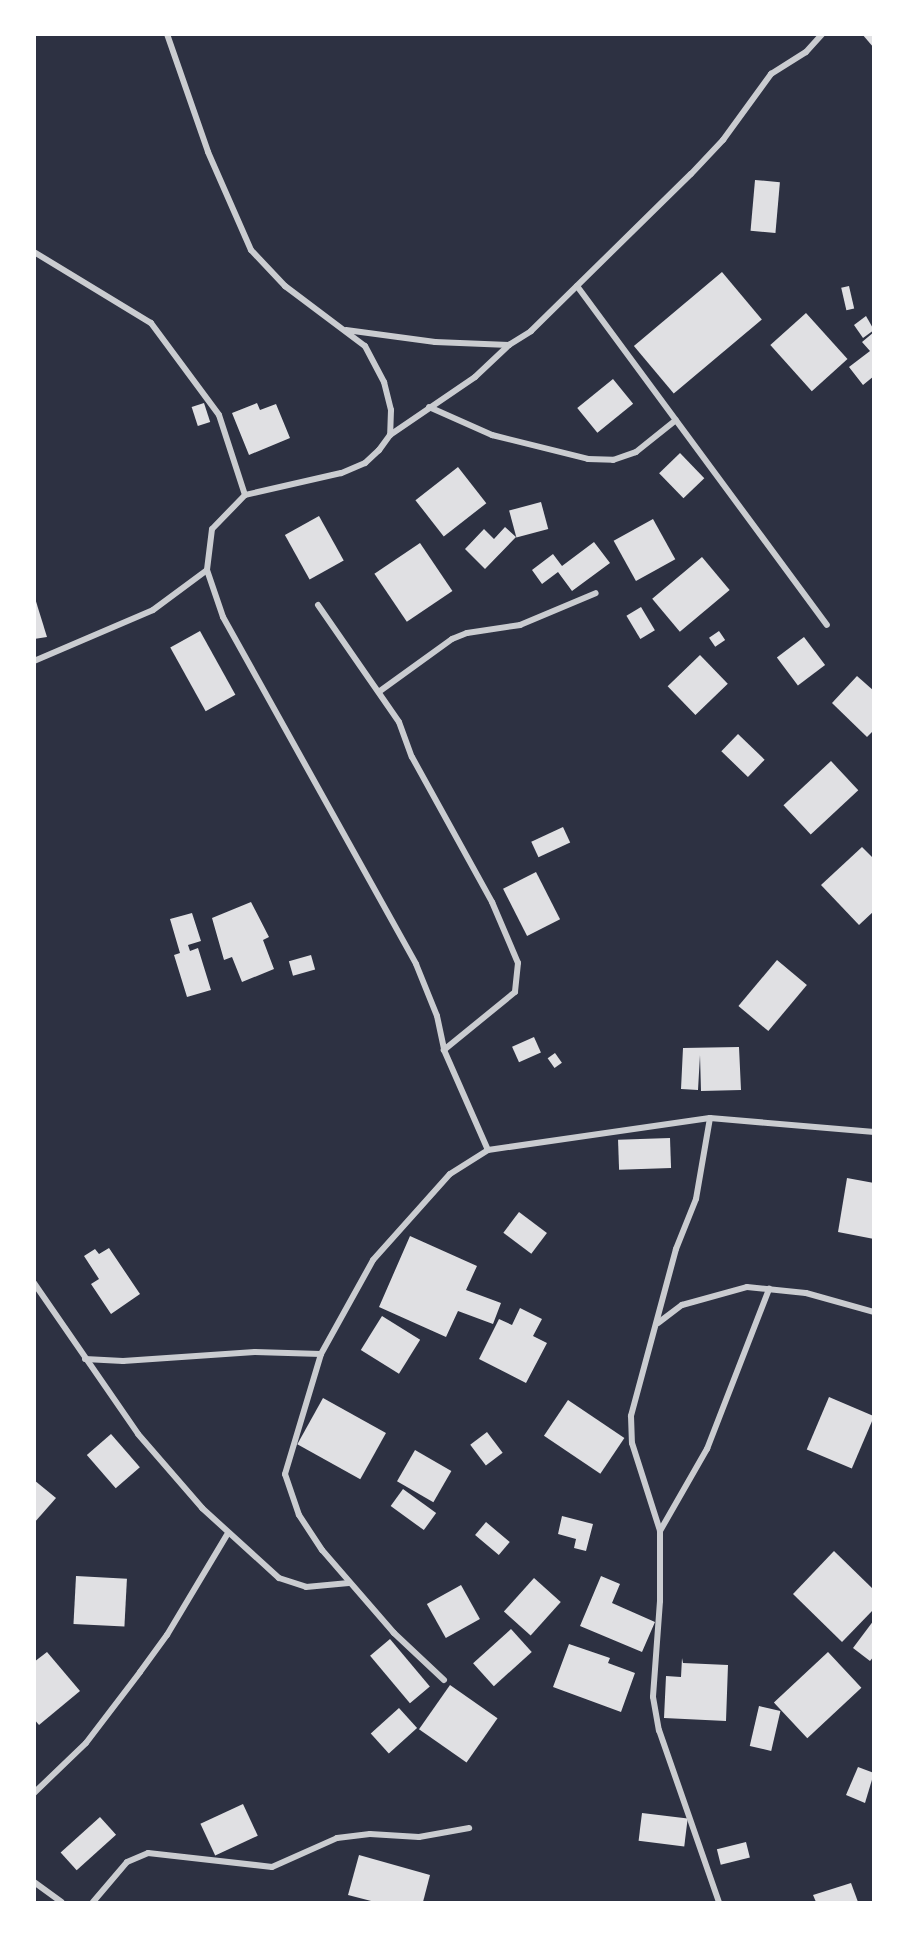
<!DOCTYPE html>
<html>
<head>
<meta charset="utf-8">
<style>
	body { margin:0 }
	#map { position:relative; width:908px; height:1937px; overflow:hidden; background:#2d3142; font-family:Montserrat,sans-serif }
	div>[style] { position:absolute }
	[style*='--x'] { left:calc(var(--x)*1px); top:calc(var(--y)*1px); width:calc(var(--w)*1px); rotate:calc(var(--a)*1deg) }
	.building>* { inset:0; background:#e0e0e3; transform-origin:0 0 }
	.minor>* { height:6px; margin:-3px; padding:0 3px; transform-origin:3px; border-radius:3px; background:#caccd0 }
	span { translate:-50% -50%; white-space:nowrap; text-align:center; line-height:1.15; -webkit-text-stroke:4.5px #fff; paint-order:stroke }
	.frame { position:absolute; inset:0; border:36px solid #fff; pointer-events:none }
</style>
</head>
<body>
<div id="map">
	<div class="building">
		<i style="clip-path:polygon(862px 34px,874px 34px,874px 48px)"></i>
		<i style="left:755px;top:180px;width:25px;height:51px;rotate:5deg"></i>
		<i style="left:722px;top:272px;width:62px;height:115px;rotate:50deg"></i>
		<i style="left:849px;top:286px;width:23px;height:8px;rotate:77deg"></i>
		<i style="left:806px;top:313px;width:62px;height:48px;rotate:48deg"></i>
		<i style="clip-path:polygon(866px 316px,874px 330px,863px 338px,854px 325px)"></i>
		<i style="clip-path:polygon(874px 332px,874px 376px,863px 385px,849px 367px,870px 351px,862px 342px)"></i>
		<i style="left:613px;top:379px;width:32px;height:46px;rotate:51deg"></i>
		<i style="left:204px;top:403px;width:20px;height:13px;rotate:72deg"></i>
		<i style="clip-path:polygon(257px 403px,260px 410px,276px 404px,290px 438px,249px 455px,232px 413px)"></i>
		<i style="left:680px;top:453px;width:35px;height:29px;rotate:46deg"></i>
		<i style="left:458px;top:467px;width:46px;height:54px;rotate:52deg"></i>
		<i style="left:541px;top:502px;width:28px;height:33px;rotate:75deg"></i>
		<i style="left:319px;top:516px;width:51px;height:39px;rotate:61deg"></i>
		<i style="left:653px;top:519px;width:46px;height:45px;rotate:61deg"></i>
		<i style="clip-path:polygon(505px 527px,516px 537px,485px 569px,465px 549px,484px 529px,494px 539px)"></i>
		<i style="clip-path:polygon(594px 542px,610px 563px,572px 591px,558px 572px,542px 584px,532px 570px,553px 554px,562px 566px)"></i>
		<i style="left:420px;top:543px;width:58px;height:55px;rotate:56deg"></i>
		<i style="left:702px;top:557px;width:43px;height:65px;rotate:50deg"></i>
		<i style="clip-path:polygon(34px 595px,47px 637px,34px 639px)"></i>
		<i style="left:641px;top:607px;width:27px;height:17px;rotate:59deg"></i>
		<i style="left:200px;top:631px;width:73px;height:34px;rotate:61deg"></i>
		<i style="left:719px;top:631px;width:11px;height:12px;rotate:56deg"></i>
		<i style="left:804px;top:637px;width:35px;height:34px;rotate:53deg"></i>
		<i style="left:700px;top:655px;width:40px;height:45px;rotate:46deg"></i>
		<i style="clip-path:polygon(857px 676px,874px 691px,874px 730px,867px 737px,832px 703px)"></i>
		<i style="left:738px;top:734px;width:37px;height:24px;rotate:44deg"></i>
		<i style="left:831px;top:761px;width:40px;height:65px;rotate:47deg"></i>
		<i style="left:563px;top:827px;width:17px;height:35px;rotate:65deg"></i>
		<i style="clip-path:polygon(862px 847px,874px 859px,874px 911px,859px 925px,821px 885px)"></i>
		<i style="left:536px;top:872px;width:53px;height:37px;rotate:63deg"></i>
		<i style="clip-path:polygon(251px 902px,269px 937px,263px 940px,274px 969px,242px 982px,232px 957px,224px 960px,212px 918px)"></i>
		<i style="clip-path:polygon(192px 913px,201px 941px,188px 945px,190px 951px,198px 948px,211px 990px,187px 997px,174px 955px,180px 953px,170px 919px)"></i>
		<i style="left:311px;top:955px;width:15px;height:23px;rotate:74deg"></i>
		<i style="left:777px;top:960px;width:39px;height:60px;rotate:40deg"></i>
		<i style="left:534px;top:1037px;width:17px;height:24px;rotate:66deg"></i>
		<i style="clip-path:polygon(739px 1047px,741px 1090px,701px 1091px,700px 1055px,698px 1090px,681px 1089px,683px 1048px)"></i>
		<i style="left:555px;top:1053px;width:12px;height:9px;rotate:55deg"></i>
		<i style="left:670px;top:1138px;width:30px;height:52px;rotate:88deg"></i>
		<i style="clip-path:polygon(847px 1178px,874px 1183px,874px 1239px,838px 1232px)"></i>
		<i style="left:519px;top:1212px;width:35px;height:26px;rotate:37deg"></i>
		<i style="clip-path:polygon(410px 1236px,477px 1266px,466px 1290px,501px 1303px,493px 1324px,458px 1311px,446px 1337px,379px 1307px)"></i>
		<i style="clip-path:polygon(109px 1248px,140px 1294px,111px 1314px,91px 1284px,99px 1279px,84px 1256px,95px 1249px,99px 1254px)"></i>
		<i style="clip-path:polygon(520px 1308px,542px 1319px,533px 1336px,547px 1343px,526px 1383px,479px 1359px,499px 1319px,512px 1325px)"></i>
		<i style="left:382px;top:1316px;width:45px;height:40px;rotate:32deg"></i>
		<i style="left:829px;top:1397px;width:49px;height:57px;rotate:23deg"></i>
		<i style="left:323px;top:1398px;width:72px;height:53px;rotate:29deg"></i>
		<i style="left:568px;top:1400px;width:68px;height:43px;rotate:34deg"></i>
		<i style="left:487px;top:1432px;width:26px;height:21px;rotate:53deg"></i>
		<i style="left:111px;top:1434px;width:44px;height:32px;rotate:49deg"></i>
		<i style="left:415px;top:1450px;width:42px;height:36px;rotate:30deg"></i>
		<i style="clip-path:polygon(34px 1480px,56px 1498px,34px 1523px)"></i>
		<i style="left:403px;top:1489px;width:41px;height:21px;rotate:36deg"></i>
		<i style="clip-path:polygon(562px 1516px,593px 1524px,586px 1551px,574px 1548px,576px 1539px,558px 1534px)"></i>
		<i style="left:486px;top:1522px;width:31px;height:17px;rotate:40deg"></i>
		<i style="clip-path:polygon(834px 1551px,874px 1590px,874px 1609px,842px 1642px,793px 1594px)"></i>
		<i style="left:76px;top:1576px;width:51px;height:48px;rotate:3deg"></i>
		<i style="clip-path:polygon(601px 1576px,620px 1584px,612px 1603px,655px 1622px,642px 1652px,580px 1626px)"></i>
		<i style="left:534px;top:1578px;width:36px;height:45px;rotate:42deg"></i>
		<i style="left:461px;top:1585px;width:39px;height:39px;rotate:61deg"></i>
		<i style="clip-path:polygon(874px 1620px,874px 1656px,870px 1661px,853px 1648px)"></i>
		<i style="left:511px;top:1629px;width:31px;height:51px;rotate:48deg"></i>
		<i style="left:390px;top:1639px;width:62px;height:26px;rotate:50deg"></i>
		<i style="clip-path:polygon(569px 1644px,610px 1658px,608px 1663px,635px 1673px,621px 1712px,553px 1687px)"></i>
		<i style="clip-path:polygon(47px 1652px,80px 1691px,39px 1725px,34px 1719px,34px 1662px)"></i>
		<i style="left:828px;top:1652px;width:49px;height:74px;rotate:47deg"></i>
		<i style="clip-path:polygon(682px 1658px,683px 1663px,728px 1665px,726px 1721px,664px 1718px,666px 1676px,681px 1677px)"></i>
		<i style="left:450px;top:1685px;width:58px;height:54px;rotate:35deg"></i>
		<i style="left:759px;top:1706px;width:22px;height:41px;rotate:13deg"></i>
		<i style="left:399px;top:1708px;width:27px;height:38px;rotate:48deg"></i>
		<i style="clip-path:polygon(858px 1767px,874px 1773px,865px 1803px,846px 1795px)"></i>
		<i style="left:243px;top:1804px;width:35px;height:47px;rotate:65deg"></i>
		<i style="left:642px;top:1813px;width:46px;height:28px;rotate:7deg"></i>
		<i style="left:100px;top:1817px;width:24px;height:53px;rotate:48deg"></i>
		<i style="left:746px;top:1842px;width:16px;height:30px;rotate:76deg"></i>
		<i style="clip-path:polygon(359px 1855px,430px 1875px,423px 1902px,375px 1902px,348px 1895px)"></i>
		<i style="clip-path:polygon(851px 1883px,858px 1902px,816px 1902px,813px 1895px)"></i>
	</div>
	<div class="minor">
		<i style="--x:167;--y:34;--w:125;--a:70.8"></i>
		<i style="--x:208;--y:152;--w:107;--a:66.3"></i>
		<i style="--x:251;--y:250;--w:50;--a:46.6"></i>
		<i style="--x:285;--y:286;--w:100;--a:36.9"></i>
		<i style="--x:365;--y:346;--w:41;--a:62.2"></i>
		<i style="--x:384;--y:382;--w:29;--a:76"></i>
		<i style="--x:391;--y:410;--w:25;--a:92"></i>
		<i style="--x:390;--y:435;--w:19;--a:126"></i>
		<i style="--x:379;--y:450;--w:19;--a:137"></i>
		<i style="--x:365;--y:463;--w:26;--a:157"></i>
		<i style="--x:341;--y:473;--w:98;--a:167.1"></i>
		<i style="--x:245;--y:495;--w:47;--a:134.1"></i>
		<i style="--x:212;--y:529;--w:41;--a:97"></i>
		<i style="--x:207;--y:570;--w:50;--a:71.2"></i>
		<i style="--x:223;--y:617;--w:397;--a:60.9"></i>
		<i style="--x:416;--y:964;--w:56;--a:68"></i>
		<i style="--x:437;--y:1016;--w:35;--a:78"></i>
		<i style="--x:444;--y:1050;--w:109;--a:66.3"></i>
		<i style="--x:488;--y:1150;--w:224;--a:-8.2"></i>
		<i style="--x:710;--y:1118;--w:165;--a:4.9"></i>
		<i style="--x:34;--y:252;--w:137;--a:31.3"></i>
		<i style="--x:151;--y:323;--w:114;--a:53.5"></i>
		<i style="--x:219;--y:415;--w:84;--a:72"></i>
		<i style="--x:577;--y:286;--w:421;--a:53.6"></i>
		<i style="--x:346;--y:330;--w:90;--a:7.7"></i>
		<i style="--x:435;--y:342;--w:74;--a:2.3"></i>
		<i style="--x:509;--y:345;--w:26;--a:-32"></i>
		<i style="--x:531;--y:331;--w:224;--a:-44.5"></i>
		<i style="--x:691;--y:174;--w:47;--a:-46.7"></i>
		<i style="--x:723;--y:140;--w:82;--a:-54"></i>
		<i style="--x:771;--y:74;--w:41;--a:-32.2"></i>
		<i style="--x:806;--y:52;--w:24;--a:-48"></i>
		<i style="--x:429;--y:407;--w:69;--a:24"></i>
		<i style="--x:492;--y:435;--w:99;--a:14"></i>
		<i style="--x:588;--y:459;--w:25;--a:2"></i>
		<i style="--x:613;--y:460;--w:24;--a:-19"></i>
		<i style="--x:636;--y:452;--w:51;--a:-38.7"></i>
		<i style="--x:390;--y:435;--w:103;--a:-34.3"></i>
		<i style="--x:475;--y:377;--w:47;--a:-43.3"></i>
		<i style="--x:318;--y:605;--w:142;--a:55.3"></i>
		<i style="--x:399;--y:722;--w:37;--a:70"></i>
		<i style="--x:412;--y:757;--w:166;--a:61.1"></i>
		<i style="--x:492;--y:902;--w:66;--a:66.9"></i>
		<i style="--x:518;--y:963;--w:29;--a:96"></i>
		<i style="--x:515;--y:992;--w:92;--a:140.8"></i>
		<i style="--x:34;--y:661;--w:129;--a:-23.2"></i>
		<i style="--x:153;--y:610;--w:67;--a:-36.5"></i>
		<i style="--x:380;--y:691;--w:89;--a:-35.8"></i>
		<i style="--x:452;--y:639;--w:16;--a:-22"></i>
		<i style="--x:467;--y:633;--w:54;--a:-8.6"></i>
		<i style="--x:520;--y:625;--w:82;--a:-22.8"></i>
		<i style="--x:710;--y:1118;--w:82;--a:99.8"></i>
		<i style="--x:696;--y:1199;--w:54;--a:111.8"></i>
		<i style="--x:676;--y:1249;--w:173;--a:105.1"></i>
		<i style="--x:631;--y:1416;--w:27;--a:88"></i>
		<i style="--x:632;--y:1443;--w:92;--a:72.3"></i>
		<i style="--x:660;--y:1531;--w:70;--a:90"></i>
		<i style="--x:660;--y:1601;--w:96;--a:94.2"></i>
		<i style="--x:653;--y:1697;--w:34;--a:80"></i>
		<i style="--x:659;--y:1730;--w:182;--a:70.8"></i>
		<i style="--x:34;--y:1283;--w:183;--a:55.4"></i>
		<i style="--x:138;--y:1434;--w:98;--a:49.1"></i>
		<i style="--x:202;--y:1508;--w:104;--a:42.3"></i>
		<i style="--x:279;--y:1578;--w:28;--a:18"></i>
		<i style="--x:306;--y:1587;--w:43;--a:-5.3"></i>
		<i style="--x:658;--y:1323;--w:30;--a:-37"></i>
		<i style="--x:682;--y:1305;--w:67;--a:-15.5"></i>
		<i style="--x:747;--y:1287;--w:59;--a:5.8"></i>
		<i style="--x:806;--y:1293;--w:71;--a:15.6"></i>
		<i style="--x:85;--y:1359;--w:38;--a:3"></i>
		<i style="--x:123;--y:1361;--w:132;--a:-3.9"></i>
		<i style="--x:255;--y:1352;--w:66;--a:1.7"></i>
		<i style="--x:660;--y:1531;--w:95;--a:-60.2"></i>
		<i style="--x:707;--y:1449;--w:172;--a:-68.8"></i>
		<i style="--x:444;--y:1680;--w:69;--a:-136.8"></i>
		<i style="--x:394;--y:1633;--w:110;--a:-130.9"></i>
		<i style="--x:322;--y:1550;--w:42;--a:-123.3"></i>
		<i style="--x:299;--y:1515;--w:43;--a:-108.9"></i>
		<i style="--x:285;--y:1474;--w:125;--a:-73.3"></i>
		<i style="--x:321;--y:1354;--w:107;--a:-61"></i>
		<i style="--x:373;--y:1260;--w:115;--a:-48.2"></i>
		<i style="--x:450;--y:1174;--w:45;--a:-32.3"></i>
		<i style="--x:34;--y:1793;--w:72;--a:-43.9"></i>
		<i style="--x:86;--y:1743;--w:89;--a:-52.7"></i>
		<i style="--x:140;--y:1672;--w:46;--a:-53.9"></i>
		<i style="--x:167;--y:1635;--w:119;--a:-59.1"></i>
		<i style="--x:34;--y:1882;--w:34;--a:36"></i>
		<i style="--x:93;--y:1902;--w:52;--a:-49.6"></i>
		<i style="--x:127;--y:1862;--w:23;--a:-23"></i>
		<i style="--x:148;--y:1853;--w:125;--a:6.4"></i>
		<i style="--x:272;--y:1867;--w:71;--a:-24"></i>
		<i style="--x:337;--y:1838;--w:33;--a:-7"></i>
		<i style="--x:370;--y:1834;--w:49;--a:3.5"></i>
		<i style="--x:419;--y:1837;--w:51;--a:-10.2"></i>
	</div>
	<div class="frame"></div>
</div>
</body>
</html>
